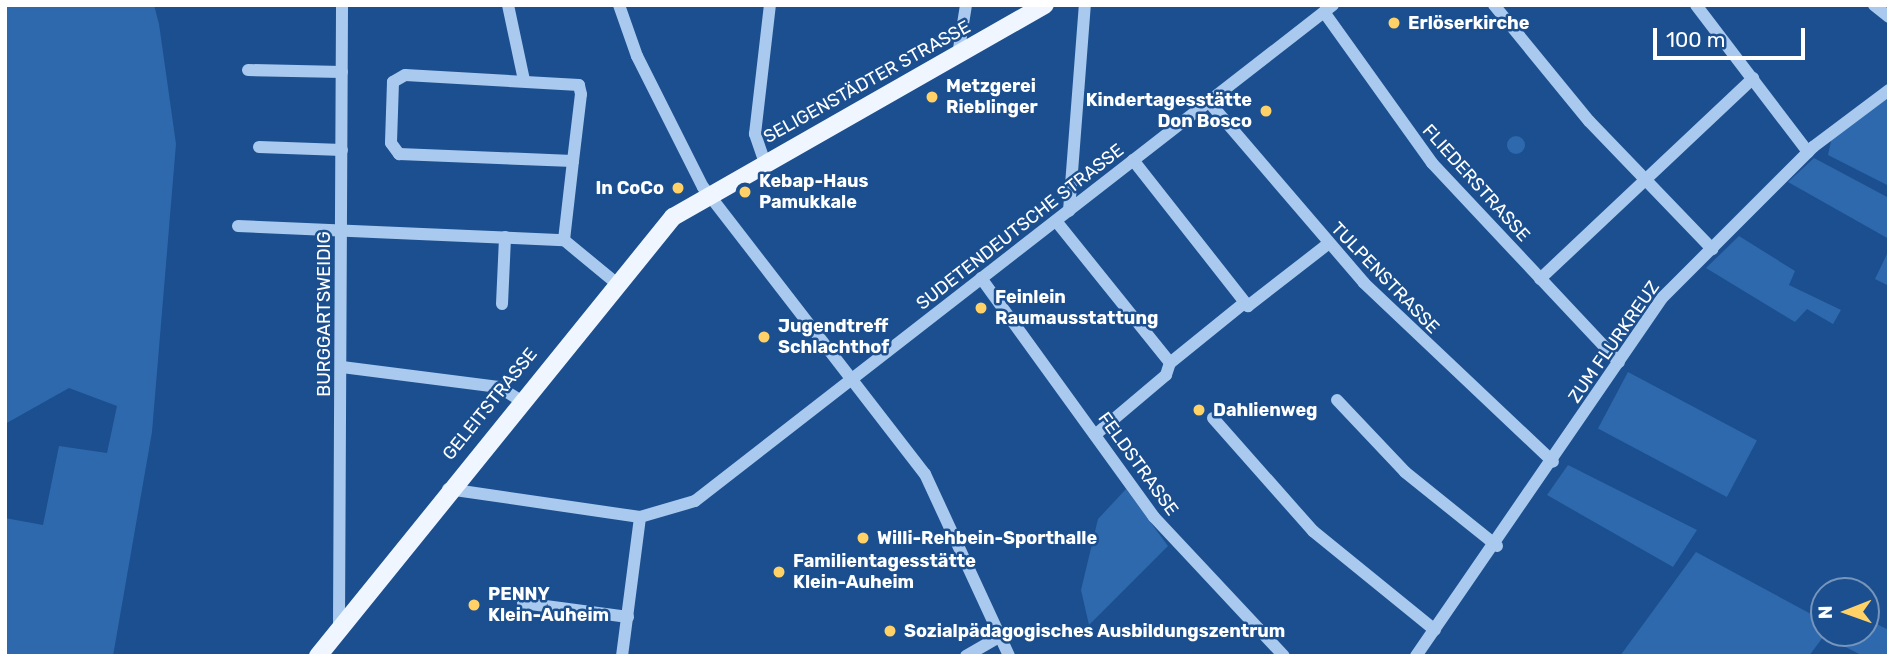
<!DOCTYPE html>
<html>
<head>
<meta charset="utf-8">
<style>
	body { margin:0 }
	#map { position:relative; width:1894px; height:661px; overflow:hidden; background:#1b4f8f; font-family:Rubik,sans-serif }
	div>[style] { position:absolute }
	[style*='--x'] { left:calc(var(--x)*1px); top:calc(var(--y)*1px); width:calc(var(--w)*1px); rotate:calc(var(--a)*1deg) }
	.green>* { inset:0; background:#2e69ad; transform-origin:0 0 }
	.round { border-radius:50% }
	.minor>* { height:12px; margin:-6px; padding:0 6px; transform-origin:6px; border-radius:6px; background:#a9c9ee }
	.major>* { height:18px; margin:-9px; padding:0 9px; transform-origin:9px; border-radius:9px; background:#f0f6ff }
	.dots>* { width:19px; height:19px; translate:-50% -50%; box-sizing:border-box; border:4px solid #1b4f8f; border-radius:50% }
	span { translate:-50% -50%; white-space:nowrap; text-align:center; line-height:1.15; -webkit-text-stroke:5px #1b4f8f; paint-order:stroke }
	.poi-label { font-size:18px; color:#fff; font-weight:700 }
	.left { translate:0 -50%; text-align:left }
	.right { translate:-100% -50%; text-align:right }
	.street-label { font-size:18px; color:#fff }
	.frame { position:absolute; inset:0; border:7px solid #fff; pointer-events:none }
	.north { position:absolute; left:1810px; top:577px; width:70px; height:70px; box-sizing:border-box; background:#1b4f8f; border:2px solid #7695bc; border-radius:50%; rotate:269deg; font-size:19px; font-weight:700; line-height:28px; text-align:center; color:#fff }
	.north::after { content:''; display:block; margin:auto; width:24px; height:32px; background:#ffd166; clip-path:polygon(50% 0,100% 100%,50% 72%,0 100%) }
	.scale { position:absolute; left:1653px; top:28px; width:152px; height:32px; box-sizing:border-box; border:4px solid #fff; border-top:0; padding-left:9px; font-size:21px; line-height:24px; white-space:nowrap; color:#fff; -webkit-text-stroke:5px #1b4f8f; paint-order:stroke }
</style>
</head>
<body>
<div id="map">
	<div class="green">
		<i style="clip-path:polygon(5px 5px,154px 5px,159px 24px,176px 144px,152px 432px,113px 656px,5px 656px,5px 518px,43px 525px,59px 446px,107px 453px,117px 406px,69px 388px,5px 424px)"></i>
		<i style="clip-path:polygon(1889px 95px,1889px 186px,1828px 155px,1832px 137px)"></i>
		<i class="round" style="left:1507px;top:136px;width:18px;height:18px"></i>
		<i style="clip-path:polygon(1814px 158px,1889px 198px,1889px 239px,1788px 182px)"></i>
		<i style="clip-path:polygon(1739px 236px,1795px 271px,1789px 285px,1841px 310px,1833px 324px,1807px 309px,1795px 322px,1706px 268px)"></i>
		<i style="clip-path:polygon(1889px 250px,1889px 286px,1875px 279px)"></i>
		<i style="left:1628px;top:372px;width:146px;height:64px;rotate:28deg"></i>
		<i style="clip-path:polygon(1568px 465px,1697px 530px,1673px 567px,1547px 495px)"></i>
		<i style="clip-path:polygon(1126px 489px,1168px 546px,1089px 625px,1081px 590px,1098px 519px)"></i>
		<i style="clip-path:polygon(1696px 552px,1824px 621px,1826px 633px,1809px 656px,1620px 656px)"></i>
		<i style="clip-path:polygon(1866px 619px,1889px 630px,1889px 656px,1863px 656px,1836px 642px,1840px 633px,1866px 633px)"></i>
	</div>
	<div class="minor">
		<i style="--x:508;--y:5;--w:77;--a:78"></i>
		<i style="--x:619;--y:5;--w:54;--a:70.6"></i>
		<i style="--x:637;--y:56;--w:147;--a:63.3"></i>
		<i style="--x:703;--y:187;--w:363;--a:52.3"></i>
		<i style="--x:925;--y:474;--w:200;--a:65.2"></i>
		<i style="--x:1494;--y:5;--w:150;--a:50.7"></i>
		<i style="--x:1589;--y:121;--w:178;--a:46.1"></i>
		<i style="--x:1696;--y:5;--w:185;--a:52.7"></i>
		<i style="--x:1874;--y:5;--w:19;--a:39"></i>
		<i style="--x:1324;--y:12;--w:186;--a:54.4"></i>
		<i style="--x:1432;--y:163;--w:273;--a:46.8"></i>
		<i style="--x:958;--y:55;--w:51;--a:-80.9"></i>
		<i style="--x:248;--y:70;--w:94;--a:1.2"></i>
		<i style="--x:1209;--y:102;--w:238;--a:49.4"></i>
		<i style="--x:1364;--y:283;--w:260;--a:43.4"></i>
		<i style="--x:259;--y:147;--w:83;--a:2.1"></i>
		<i style="--x:1133;--y:160;--w:186;--a:51.8"></i>
		<i style="--x:1248;--y:306;--w:101;--a:-37.8"></i>
		<i style="--x:765;--y:163;--w:31;--a:-109"></i>
		<i style="--x:755;--y:134;--w:130;--a:-83.4"></i>
		<i style="--x:1069;--y:211;--w:207;--a:-85.6"></i>
		<i style="--x:1056;--y:221;--w:182;--a:51.2"></i>
		<i style="--x:238;--y:226;--w:326;--a:2.5"></i>
		<i style="--x:564;--y:240;--w:67;--a:39.6"></i>
		<i style="--x:564;--y:240;--w:80;--a:-83.5"></i>
		<i style="--x:573;--y:161;--w:67;--a:-83.2"></i>
		<i style="--x:581;--y:94;--w:9;--a:-103"></i>
		<i style="--x:579;--y:85;--w:174;--a:-176.7"></i>
		<i style="--x:405;--y:75;--w:14;--a:150"></i>
		<i style="--x:393;--y:82;--w:61;--a:91.9"></i>
		<i style="--x:391;--y:143;--w:14;--a:54"></i>
		<i style="--x:399;--y:154;--w:174;--a:2.3"></i>
		<i style="--x:981;--y:278;--w:295;--a:54.1"></i>
		<i style="--x:1154;--y:517;--w:190;--a:46.9"></i>
		<i style="--x:1540;--y:279;--w:293;--a:-43.3"></i>
		<i style="--x:502;--y:304;--w:67;--a:-87.4"></i>
		<i style="--x:1170;--y:363;--w:95;--a:-39"></i>
		<i style="--x:342;--y:367;--w:158;--a:7.3"></i>
		<i style="--x:499;--y:387;--w:25;--a:32"></i>
		<i style="--x:1337;--y:400;--w:99;--a:46.6"></i>
		<i style="--x:1405;--y:472;--w:118;--a:38.8"></i>
		<i style="--x:1213;--y:418;--w:151;--a:48.5"></i>
		<i style="--x:1313;--y:531;--w:157;--a:39.1"></i>
		<i style="--x:1095;--y:435;--w:93;--a:-40.2"></i>
		<i style="--x:1166;--y:375;--w:13;--a:-72"></i>
		<i style="--x:448;--y:489;--w:194;--a:8.3"></i>
		<i style="--x:640;--y:517;--w:57;--a:-16.2"></i>
		<i style="--x:695;--y:501;--w:808;--a:-37.86"></i>
		<i style="--x:523;--y:603;--w:106;--a:7.6"></i>
		<i style="--x:339;--y:623;--w:618;--a:-89.72"></i>
		<i style="--x:622;--y:656;--w:140;--a:-82.6"></i>
		<i style="--x:966;--y:656;--w:39;--a:-30"></i>
		<i style="--x:1416;--y:656;--w:434;--a:-55.5"></i>
		<i style="--x:1662;--y:298;--w:214;--a:-45"></i>
		<i style="--x:1813;--y:147;--w:95;--a:-36.9"></i>
	</div>
	<div class="major">
		<i style="--x:318;--y:656;--w:565;--a:-51.04"></i>
		<i style="--x:673;--y:217;--w:428;--a:-29.7"></i>
	</div>
	<div class="dots">
		<i style="left:1394px;top:23px;background:#ffd166"></i>
		<i style="left:932px;top:97px;background:#ffd166"></i>
		<i style="left:1266px;top:111px;background:#ffd166"></i>
		<i style="left:678px;top:188px;background:#ffd166"></i>
		<i style="left:745px;top:192px;background:#ffd166"></i>
		<i style="left:981px;top:308px;background:#ffd166"></i>
		<i style="left:764px;top:337px;background:#ffd166"></i>
		<i style="left:1199px;top:410px;background:#ffd166"></i>
		<i style="left:863px;top:538px;background:#ffd166"></i>
		<i style="left:779px;top:572px;background:#ffd166"></i>
		<i style="left:474px;top:605px;background:#ffd166"></i>
		<i style="left:890px;top:631px;background:#ffd166"></i>
	</div>
	<div class="poi-label">
		<span class="left" style="left:1408px;top:23px">Erlöserkirche</span>
		<span class="left" style="left:946px;top:97px">Metzgerei<br>Rieblinger</span>
		<span class="right" style="left:1252px;top:111px">Kindertagesstätte<br>Don Bosco</span>
		<span class="left" style="left:759px;top:192px">Kebap-Haus<br>Pamukkale</span>
		<span class="right" style="left:664px;top:188px">In CoCo</span>
		<span class="left" style="left:995px;top:308px">Feinlein<br>Raumausstattung</span>
		<span class="left" style="left:778px;top:337px">Jugendtreff<br>Schlachthof</span>
		<span class="left" style="left:1213px;top:410px">Dahlienweg</span>
		<span class="left" style="left:877px;top:538px">Willi-Rehbein-Sporthalle</span>
		<span class="left" style="left:793px;top:572px">Familientagesstätte<br>Klein-Auheim</span>
		<span class="left" style="left:488px;top:605px">PENNY<br>Klein-Auheim</span>
		<span class="left" style="left:904px;top:631px">Sozialpädagogisches Ausbildungszentrum</span>
	</div>
	<div class="street-label">
		<span style="left:867px;top:82px;rotate:-29deg">SELIGENSTÄDTER STRASSE</span>
		<span style="left:1476px;top:183px;rotate:48deg">FLIEDERSTRASSE</span>
		<span style="left:1020px;top:227px;rotate:-38deg">SUDETENDEUTSCHE STRASSE</span>
		<span style="left:1385px;top:278px;rotate:46deg">TULPENSTRASSE</span>
		<span style="left:324px;top:314px;rotate:-90deg">BURGGARTSWEIDIG</span>
		<span style="left:1614px;top:342px;rotate:-55deg">ZUM FLURKREUZ</span>
		<span style="left:490px;top:404px;rotate:-51deg">GELEITSTRASSE</span>
		<span style="left:1138px;top:464px;rotate:54deg">FELDSTRASSE</span>
	</div>
	<div class="frame"></div>
	<div class="north">N</div>
	<div class="scale">100 m</div>
</div>
</body>
</html>
